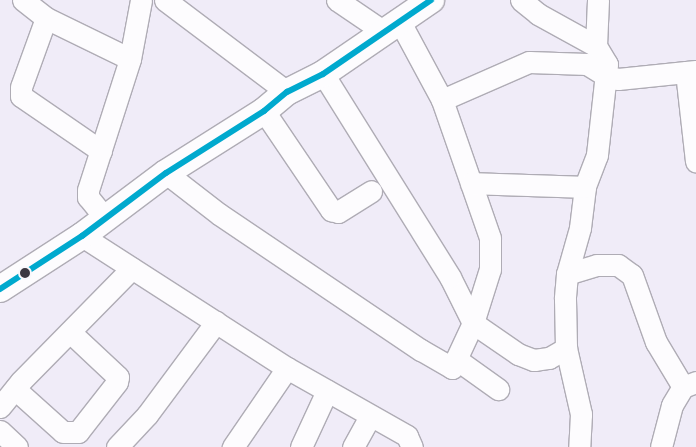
<!DOCTYPE html>
<html>
<head>
<meta charset="utf-8">
<style>
	body { margin:0 }
	#map { position:relative; width:696px; height:447px; overflow:hidden; background:#f0ecf8; font-family:Karla,sans-serif }
	div>[style] { position:absolute }
	[style*='--x'] { left:calc(var(--x)*1px); top:calc(var(--y)*1px); width:calc(var(--w)*1px); rotate:calc(var(--a)*1deg) }
	.roads { filter:drop-shadow(1px 0 #afacb5) drop-shadow(-1px 0 #afacb5) drop-shadow(0 1px #afacb5) drop-shadow(0 -1px #afacb5) }
	.minor>* { height:21px; margin:-10.5px; padding:0 10.5px; transform-origin:10.5px; border-radius:10.5px; background:#fdfcfe }
	.tertiary>* { height:26px; margin:-13px; padding:0 13px; transform-origin:13px; border-radius:13px; background:#fdfcfe }
	.bus-1>* { height:6px; margin:-3px; padding:0 3px; transform-origin:3px; border-radius:3px; background:#00a9ce }
	.dots>* { width:14px; height:14px; translate:-50% -50%; box-sizing:border-box; border:2px solid #f9f8fc; border-radius:50% }
	span { translate:-50% -50%; white-space:nowrap; text-align:center; line-height:1.15; -webkit-text-stroke:4px #f9f8fc; paint-order:stroke }
</style>
</head>
<body>
<div id="map">
	<div class="roads">
		<div class="minor">
			<i style="--x:23;--y:0;--w:29;--a:38"></i>
			<i style="--x:46;--y:18;--w:93;--a:26"></i>
			<i style="--x:165;--y:0;--w:153;--a:37"></i>
			<i style="--x:337;--y:0;--w:57;--a:34.2"></i>
			<i style="--x:521;--y:0;--w:22;--a:39"></i>
			<i style="--x:538;--y:14;--w:66;--a:28.9"></i>
			<i style="--x:596;--y:46;--w:21;--a:59"></i>
			<i style="--x:607;--y:64;--w:92;--a:96.3"></i>
			<i style="--x:597;--y:155;--w:34;--a:111"></i>
			<i style="--x:585;--y:187;--w:41;--a:97"></i>
			<i style="--x:580;--y:228;--w:48;--a:105.8"></i>
			<i style="--x:567;--y:274;--w:25;--a:95"></i>
			<i style="--x:565;--y:299;--w:49;--a:88.8"></i>
			<i style="--x:566;--y:348;--w:68;--a:77.2"></i>
			<i style="--x:581;--y:414;--w:33;--a:93"></i>
			<i style="--x:46;--y:18;--w:73;--a:109.9"></i>
			<i style="--x:21;--y:87;--w:9;--a:90"></i>
			<i style="--x:21;--y:96;--w:97;--a:34.5"></i>
			<i style="--x:400;--y:22;--w:89;--a:61.7"></i>
			<i style="--x:442;--y:100;--w:146;--a:70.8"></i>
			<i style="--x:490;--y:238;--w:31;--a:90"></i>
			<i style="--x:490;--y:269;--w:57;--a:107.5"></i>
			<i style="--x:473;--y:323;--w:55;--a:34.6"></i>
			<i style="--x:518;--y:354;--w:17;--a:21"></i>
			<i style="--x:534;--y:360;--w:15;--a:-8"></i>
			<i style="--x:549;--y:358;--w:20;--a:-30"></i>
			<i style="--x:596;--y:46;--w:46;--a:-87.5"></i>
			<i style="--x:686;--y:72;--w:90;--a:83.6"></i>
			<i style="--x:442;--y:100;--w:95;--a:-23.6"></i>
			<i style="--x:529;--y:62;--w:58;--a:2"></i>
			<i style="--x:587;--y:64;--w:22;--a:32"></i>
			<i style="--x:606;--y:76;--w:12;--a:14"></i>
			<i style="--x:618;--y:79;--w:78;--a:-5.9"></i>
			<i style="--x:264;--y:111;--w:120;--a:55.9"></i>
			<i style="--x:331;--y:210;--w:7;--a:16"></i>
			<i style="--x:338;--y:212;--w:39;--a:-32"></i>
			<i style="--x:166;--y:173;--w:67;--a:37.7"></i>
			<i style="--x:219;--y:214;--w:244;--a:34"></i>
			<i style="--x:421;--y:350;--w:36;--a:30"></i>
			<i style="--x:452;--y:368;--w:50;--a:-65"></i>
			<i style="--x:473;--y:323;--w:51;--a:-116.6"></i>
			<i style="--x:450;--y:277;--w:239;--a:-122"></i>
			<i style="--x:471;--y:183;--w:114;--a:2"></i>
			<i style="--x:105;--y:218;--w:27;--a:-129"></i>
			<i style="--x:88;--y:197;--w:7;--a:-90"></i>
			<i style="--x:88;--y:190;--w:138;--a:-72.2"></i>
			<i style="--x:130;--y:59;--w:60;--a:-79.4"></i>
			<i style="--x:82;--y:236;--w:244;--a:32.8"></i>
			<i style="--x:287;--y:368;--w:96;--a:124.4"></i>
			<i style="--x:567;--y:274;--w:31;--a:-17"></i>
			<i style="--x:597;--y:265;--w:21;--a:0"></i>
			<i style="--x:618;--y:265;--w:17;--a:36"></i>
			<i style="--x:632;--y:275;--w:71;--a:70.3"></i>
			<i style="--x:656;--y:342;--w:52;--a:59"></i>
			<i style="--x:456;--y:359;--w:52;--a:35.5"></i>
			<i style="--x:287;--y:368;--w:138;--a:29.5"></i>
			<i style="--x:407;--y:436;--w:12;--a:66"></i>
			<i style="--x:15;--y:389;--w:64;--a:41.9"></i>
			<i style="--x:63;--y:432;--w:15;--a:0"></i>
			<i style="--x:78;--y:432;--w:63;--a:-52"></i>
			<i style="--x:117;--y:382;--w:5;--a:-79"></i>
			<i style="--x:118;--y:377;--w:66;--a:-136.8"></i>
			<i style="--x:0;--y:407;--w:33;--a:-51"></i>
			<i style="--x:21;--y:381;--w:158;--a:-45.5"></i>
			<i style="--x:0;--y:431;--w:23;--a:43"></i>
			<i style="--x:117;--y:447;--w:44;--a:-46.8"></i>
			<i style="--x:147;--y:415;--w:116;--a:-53.4"></i>
			<i style="--x:301;--y:447;--w:62;--a:-65.1"></i>
			<i style="--x:353;--y:447;--w:35;--a:-61"></i>
			<i style="--x:661;--y:447;--w:43;--a:-75.3"></i>
			<i style="--x:672;--y:405;--w:21;--a:-59"></i>
			<i style="--x:683;--y:387;--w:14;--a:-21"></i>
		</div>
		<div class="tertiary">
			<i style="--x:0;--y:289;--w:98;--a:-32.9"></i>
			<i style="--x:82;--y:236;--w:105;--a:-36.9"></i>
			<i style="--x:166;--y:173;--w:116;--a:-32.3"></i>
			<i style="--x:264;--y:111;--w:30;--a:-40"></i>
			<i style="--x:287;--y:92;--w:40;--a:-26.6"></i>
			<i style="--x:323;--y:74;--w:131;--a:-34.4"></i>
		</div>
	</div>
	<div class="bus-1">
		<i style="--x:0;--y:289;--w:98;--a:-32.9"></i>
		<i style="--x:82;--y:236;--w:105;--a:-36.9"></i>
		<i style="--x:166;--y:173;--w:116;--a:-32.3"></i>
		<i style="--x:264;--y:111;--w:30;--a:-40"></i>
		<i style="--x:287;--y:92;--w:40;--a:-26.6"></i>
		<i style="--x:323;--y:74;--w:131;--a:-34.4"></i>
	</div>
	<div class="dots">
		<i style="left:25px;top:273px;background:#3b3841"></i>
	</div>
</div>
</body>
</html>
